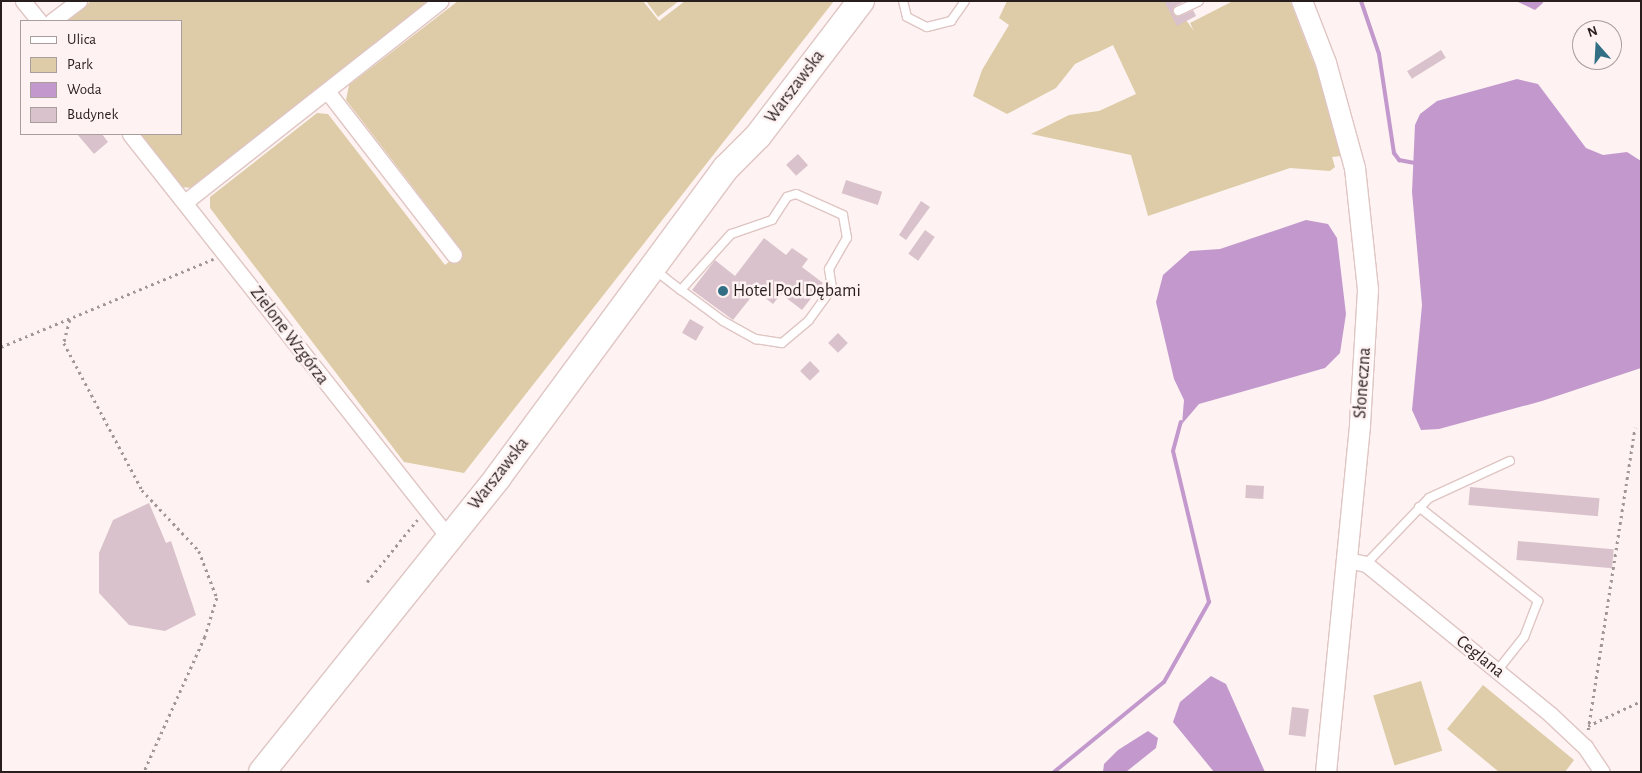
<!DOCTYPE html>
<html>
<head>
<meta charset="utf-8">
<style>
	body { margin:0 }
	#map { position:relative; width:1642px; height:773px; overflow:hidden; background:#fef3f2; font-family:"Alegreya Sans",sans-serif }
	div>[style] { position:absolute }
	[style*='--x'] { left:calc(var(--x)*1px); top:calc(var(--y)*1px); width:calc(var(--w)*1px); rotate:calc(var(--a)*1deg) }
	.green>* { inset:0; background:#ddcca7; transform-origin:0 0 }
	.water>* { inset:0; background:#c399cd }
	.stream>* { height:4px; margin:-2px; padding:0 2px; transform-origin:2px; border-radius:2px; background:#c399cd }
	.building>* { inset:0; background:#d9c2cb; transform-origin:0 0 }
	.path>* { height:2.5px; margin-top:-1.25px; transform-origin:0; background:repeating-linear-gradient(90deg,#a19796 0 2.5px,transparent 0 6.5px) }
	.roads { filter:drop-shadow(1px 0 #dfc5c3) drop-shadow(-1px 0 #dfc5c3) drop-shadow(0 1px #dfc5c3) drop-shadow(0 -1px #dfc5c3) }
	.lane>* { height:8px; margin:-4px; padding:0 4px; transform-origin:4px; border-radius:4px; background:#fff }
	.street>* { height:15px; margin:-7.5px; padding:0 7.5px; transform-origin:7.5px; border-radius:7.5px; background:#fff }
	.secondary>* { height:20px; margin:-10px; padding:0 10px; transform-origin:10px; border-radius:10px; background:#fff }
	.highway>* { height:26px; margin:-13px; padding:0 13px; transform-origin:13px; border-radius:13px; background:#fff }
	.dots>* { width:14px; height:14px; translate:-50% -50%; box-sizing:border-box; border:2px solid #fef3f2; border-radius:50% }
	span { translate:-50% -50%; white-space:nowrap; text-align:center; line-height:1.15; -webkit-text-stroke:5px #fef3f2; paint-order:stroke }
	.street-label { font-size:18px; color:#271e1d }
	.poi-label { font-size:18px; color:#271e1d }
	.left { translate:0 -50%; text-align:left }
	.frame { position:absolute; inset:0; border:2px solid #271e1d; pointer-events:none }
	.legend { position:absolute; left:20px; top:20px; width:162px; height:115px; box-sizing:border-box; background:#fef3f2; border:1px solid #a89e9d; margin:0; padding:6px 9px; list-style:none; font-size:15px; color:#271e1d }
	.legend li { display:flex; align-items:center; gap:10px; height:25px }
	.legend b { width:25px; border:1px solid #a89e9d }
	.north { position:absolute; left:1572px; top:20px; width:50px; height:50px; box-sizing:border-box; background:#fef3f2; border:1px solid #a89e9d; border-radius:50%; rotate:341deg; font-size:14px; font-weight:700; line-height:20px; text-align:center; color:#271e1d }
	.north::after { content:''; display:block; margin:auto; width:18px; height:22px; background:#326f85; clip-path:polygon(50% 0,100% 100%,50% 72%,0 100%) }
</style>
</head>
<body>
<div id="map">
	<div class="green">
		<i style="clip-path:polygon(91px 1px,428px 1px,195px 188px,179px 187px,136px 134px,181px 134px,181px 21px,67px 21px)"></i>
		<i style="clip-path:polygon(458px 1px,643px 1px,659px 21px,685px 1px,834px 1px,464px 473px,404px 462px,210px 208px,210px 197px,317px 113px,328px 114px,445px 265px,462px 251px,346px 100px,349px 85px)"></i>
		<i style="clip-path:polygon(646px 1px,679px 1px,658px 17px)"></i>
		<i style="clip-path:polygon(1007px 1px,1172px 1px,1194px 31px,1190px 23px,1233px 1px,1290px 1px,1317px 71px,1341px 156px,1332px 157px,1335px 167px,1330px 171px,1290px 168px,1148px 216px,1131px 155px,1031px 134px,1069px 115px,1099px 111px,1136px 94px,1113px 45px,1075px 64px,1056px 88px,1007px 114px,973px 96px,982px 70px,1009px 25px,999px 18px)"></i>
		<i style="left:1421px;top:681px;width:73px;height:50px;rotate:73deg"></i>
		<i style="clip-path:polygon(1483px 685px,1574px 760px,1565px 772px,1499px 772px,1447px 729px)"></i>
	</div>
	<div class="water">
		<i style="clip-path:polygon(1516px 1px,1543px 1px,1543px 3px,1535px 10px)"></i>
		<i style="clip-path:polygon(1517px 79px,1538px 84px,1586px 148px,1603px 155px,1627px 152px,1641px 161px,1641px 368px,1542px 401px,1439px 429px,1421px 430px,1412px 410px,1422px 305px,1412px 192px,1415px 125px,1420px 114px,1437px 101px)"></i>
		<i style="clip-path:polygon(1306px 220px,1328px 224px,1337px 238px,1346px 314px,1340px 353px,1325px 368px,1199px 404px,1182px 424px,1184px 400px,1174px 379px,1156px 302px,1163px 275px,1190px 251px,1220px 249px)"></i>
		<i style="clip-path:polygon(1211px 676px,1226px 684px,1265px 772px,1214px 772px,1173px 722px,1180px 702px)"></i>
		<i style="clip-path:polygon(1148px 731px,1158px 738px,1156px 748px,1126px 772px,1103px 772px,1104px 764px,1118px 750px)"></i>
	</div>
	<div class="stream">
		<i style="--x:1361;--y:1;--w:56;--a:71.2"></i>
		<i style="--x:1379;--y:54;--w:100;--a:81.4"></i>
		<i style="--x:1394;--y:153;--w:9;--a:54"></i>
		<i style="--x:1399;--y:160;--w:20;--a:11"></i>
		<i style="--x:1054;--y:772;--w:142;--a:-39.3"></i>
		<i style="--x:1164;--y:682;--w:92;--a:-60.6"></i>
		<i style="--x:1209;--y:602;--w:155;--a:-103.4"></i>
		<i style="--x:1173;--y:451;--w:30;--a:-75"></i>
	</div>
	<div class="building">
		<i style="clip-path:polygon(1164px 1px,1185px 1px,1174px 7px,1173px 14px,1178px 17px,1193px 10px,1196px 16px,1177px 26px)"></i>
		<i style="left:1441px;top:50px;width:9px;height:40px;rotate:58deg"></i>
		<i style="clip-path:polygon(77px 134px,102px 134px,108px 142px,94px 154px)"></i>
		<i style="left:798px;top:154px;width:15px;height:16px;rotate:48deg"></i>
		<i style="left:846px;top:180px;width:38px;height:14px;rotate:18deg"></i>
		<i style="clip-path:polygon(921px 201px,930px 207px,906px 240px,899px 235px)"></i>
		<i style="left:925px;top:230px;width:12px;height:29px;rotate:35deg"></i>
		<i style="clip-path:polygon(764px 238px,786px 255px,792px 248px,808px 259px,802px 267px,823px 283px,802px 310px,781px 294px,773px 304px,756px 291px,733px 320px,692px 290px,715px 260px,735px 276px)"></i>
		<i style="left:690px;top:319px;width:16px;height:16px;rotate:30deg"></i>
		<i style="left:838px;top:333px;width:14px;height:14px;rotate:45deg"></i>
		<i style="left:810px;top:361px;width:14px;height:14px;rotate:45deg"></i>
		<i style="left:1246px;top:485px;width:18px;height:13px;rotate:3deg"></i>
		<i style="left:1470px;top:487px;width:130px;height:18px;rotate:5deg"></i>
		<i style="clip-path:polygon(149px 503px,166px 543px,171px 541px,196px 615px,165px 631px,129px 625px,99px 593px,99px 553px,113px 520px)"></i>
		<i style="left:1518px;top:541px;width:96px;height:19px;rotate:5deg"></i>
		<i style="left:1292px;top:707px;width:17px;height:28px;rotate:7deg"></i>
	</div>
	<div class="path">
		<i style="--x:70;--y:320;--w:24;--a:105"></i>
		<i style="--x:64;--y:343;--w:166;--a:62"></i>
		<i style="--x:142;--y:490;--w:83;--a:46.9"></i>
		<i style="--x:199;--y:551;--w:50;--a:69"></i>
		<i style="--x:217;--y:598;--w:41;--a:107.1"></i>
		<i style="--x:205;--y:637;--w:148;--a:114.3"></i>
		<i style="--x:1;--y:347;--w:230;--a:-22.5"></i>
		<i style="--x:367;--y:582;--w:80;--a:-51.1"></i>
		<i style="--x:1588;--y:726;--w:59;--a:-25.3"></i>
		<i style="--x:1588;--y:730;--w:306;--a:-81.2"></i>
	</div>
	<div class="roads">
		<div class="lane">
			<i style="--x:903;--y:1;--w:16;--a:76"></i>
			<i style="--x:907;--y:17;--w:22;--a:27"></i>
			<i style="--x:927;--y:27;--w:25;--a:-14"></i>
			<i style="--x:951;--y:21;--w:24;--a:-55"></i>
			<i style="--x:1178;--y:11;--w:23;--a:-25"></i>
			<i style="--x:655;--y:270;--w:33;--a:38"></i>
			<i style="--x:681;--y:290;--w:52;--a:36.4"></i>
			<i style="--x:723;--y:321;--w:38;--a:29"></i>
			<i style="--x:756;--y:339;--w:26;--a:9"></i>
			<i style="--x:782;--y:343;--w:35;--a:-40"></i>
			<i style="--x:809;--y:320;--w:39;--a:-54"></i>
			<i style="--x:832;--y:288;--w:19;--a:-99"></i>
			<i style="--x:829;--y:269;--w:36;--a:-60"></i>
			<i style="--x:847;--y:238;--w:23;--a:-100"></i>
			<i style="--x:843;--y:215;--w:51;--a:-155.9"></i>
			<i style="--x:796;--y:194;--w:9;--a:162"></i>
			<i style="--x:787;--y:197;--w:27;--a:123"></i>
			<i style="--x:772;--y:220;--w:43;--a:161.1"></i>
			<i style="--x:731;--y:234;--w:75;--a:131.8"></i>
			<i style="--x:1419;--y:507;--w:152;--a:38.3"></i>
			<i style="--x:1538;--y:601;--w:39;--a:111"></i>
			<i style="--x:1524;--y:637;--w:43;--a:128.5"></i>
			<i style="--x:1366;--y:564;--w:91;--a:-46.3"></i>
			<i style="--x:1429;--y:498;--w:89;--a:-24.6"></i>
		</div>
		<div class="street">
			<i style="--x:23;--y:1;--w:26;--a:51"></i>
			<i style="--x:52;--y:21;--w:34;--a:-37"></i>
			<i style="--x:327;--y:91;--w:207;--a:52.2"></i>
			<i style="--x:130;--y:134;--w:515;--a:51.71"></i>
			<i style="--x:185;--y:202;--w:325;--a:-38.2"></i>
			<i style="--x:1347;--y:560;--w:19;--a:12"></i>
			<i style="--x:1366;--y:564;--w:239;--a:39.2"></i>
			<i style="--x:1551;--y:715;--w:47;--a:43.3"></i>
			<i style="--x:1585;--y:747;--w:30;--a:56"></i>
		</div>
		<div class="secondary">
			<i style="--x:1302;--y:1;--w:66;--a:68.8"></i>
			<i style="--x:1326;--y:63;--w:109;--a:74.6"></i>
			<i style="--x:1355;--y:168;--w:123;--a:83.9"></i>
			<i style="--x:1368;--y:290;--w:136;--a:93.4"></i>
			<i style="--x:1360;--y:426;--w:348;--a:95.6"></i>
		</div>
		<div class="highway">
			<i style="--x:262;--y:772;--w:378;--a:-51.3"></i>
			<i style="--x:498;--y:477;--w:384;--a:-53.6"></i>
			<i style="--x:726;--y:168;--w:45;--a:-45"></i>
			<i style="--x:758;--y:136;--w:170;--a:-52.7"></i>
		</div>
	</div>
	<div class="dots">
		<i style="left:723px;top:291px;background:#326f85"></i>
	</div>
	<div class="street-label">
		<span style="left:795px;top:87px;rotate:-53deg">Warszawska</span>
		<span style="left:289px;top:336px;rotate:53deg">Zielone Wzgórza</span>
		<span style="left:1363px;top:383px;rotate:-86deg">Słoneczna</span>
		<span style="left:499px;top:474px;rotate:-52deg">Warszawska</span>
		<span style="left:1480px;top:657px;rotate:39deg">Ceglana</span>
	</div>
	<div class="poi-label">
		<span class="left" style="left:733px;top:291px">Hotel Pod Dębami</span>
	</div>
	<div class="frame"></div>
	<ul class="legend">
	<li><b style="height:6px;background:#fff"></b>Ulica</li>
	<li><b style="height:14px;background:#ddcca7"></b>Park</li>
	<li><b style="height:14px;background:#c399cd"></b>Woda</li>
	<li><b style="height:14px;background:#d9c2cb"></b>Budynek</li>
	</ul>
	<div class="north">N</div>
</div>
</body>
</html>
